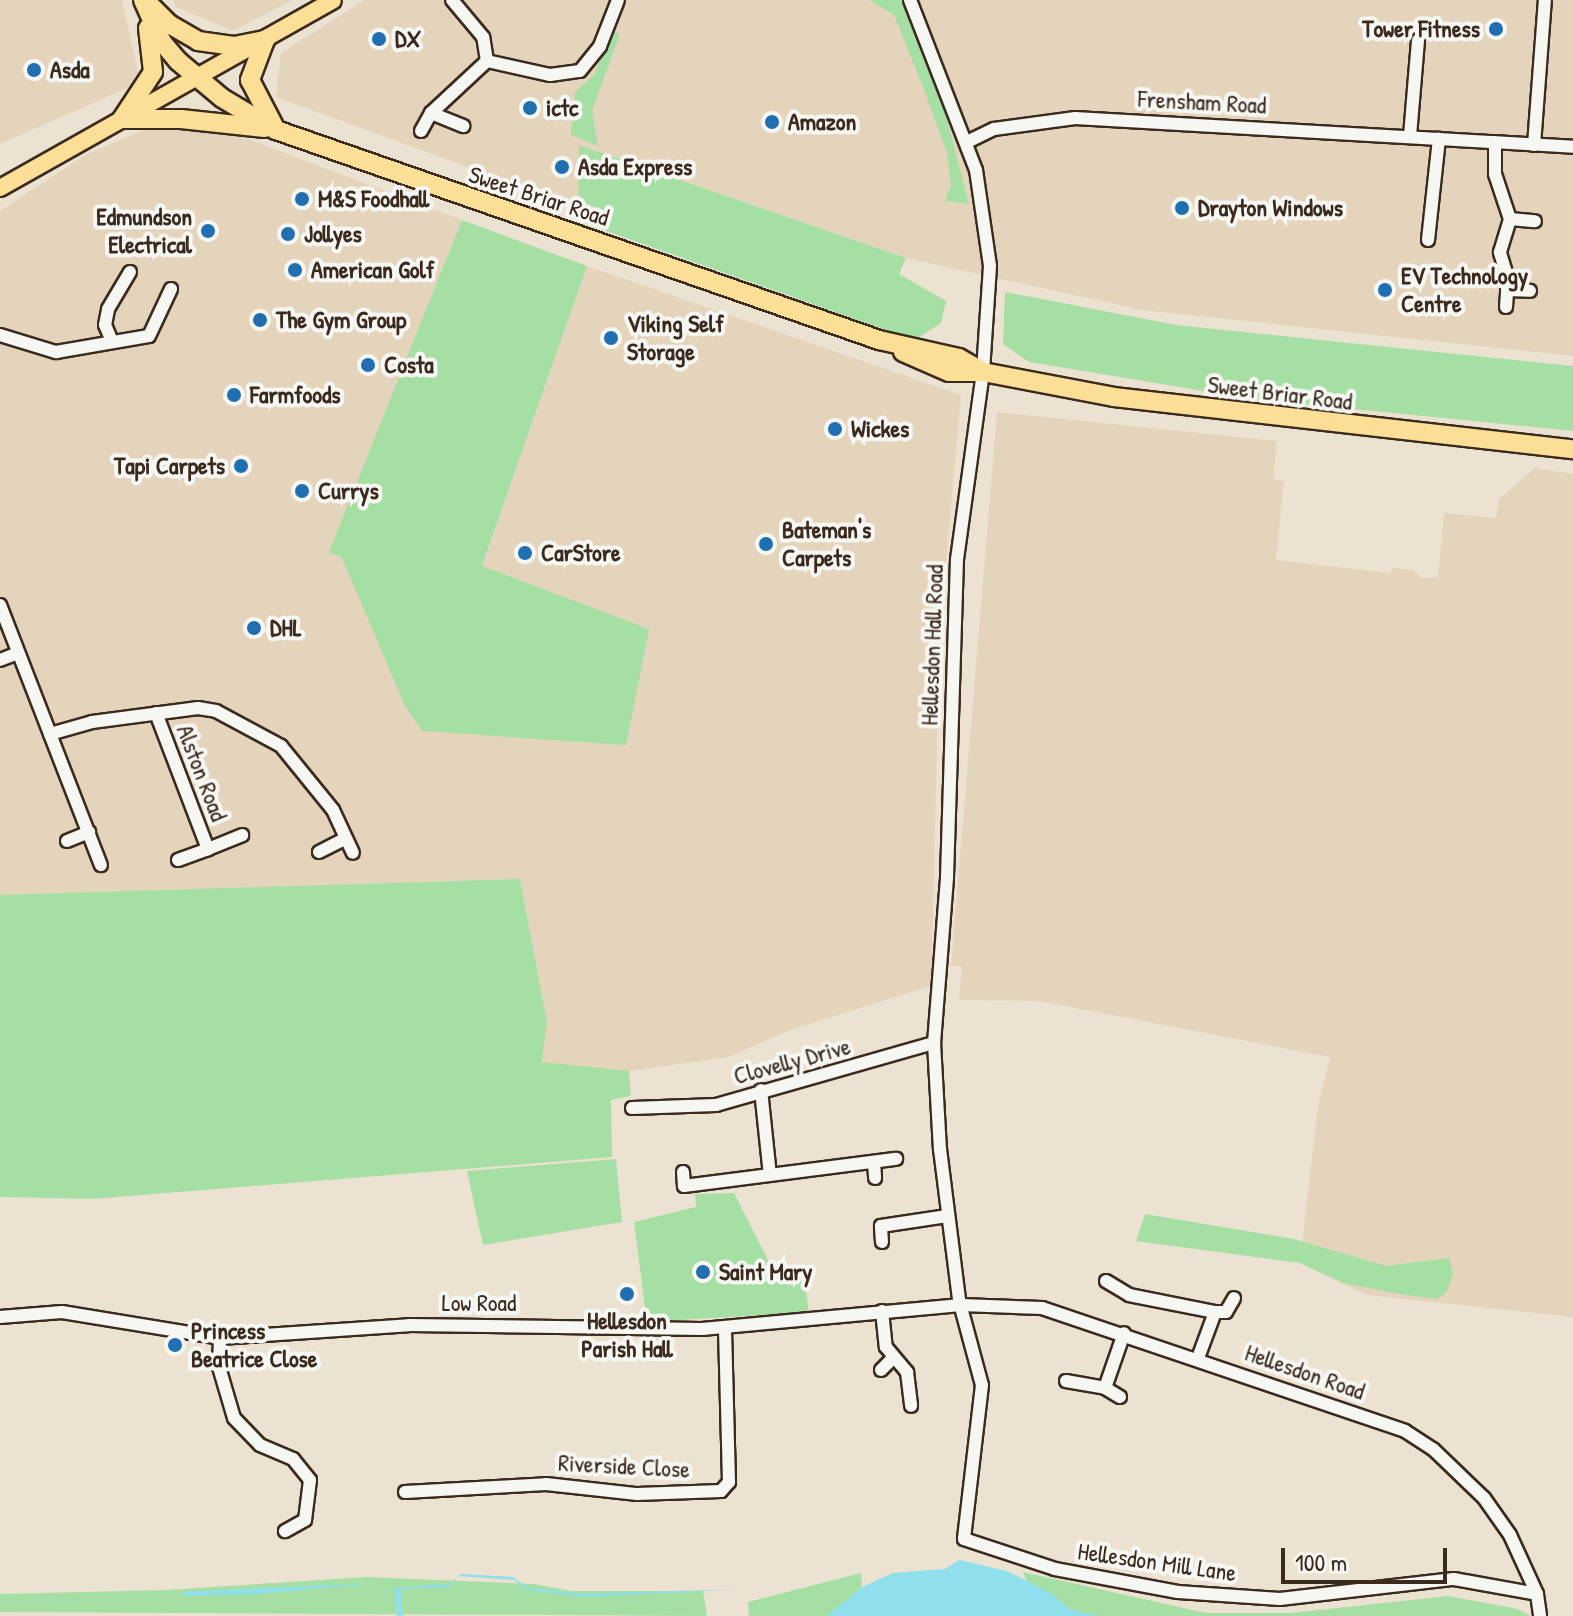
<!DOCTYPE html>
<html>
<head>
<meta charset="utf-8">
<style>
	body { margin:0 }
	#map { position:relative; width:1573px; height:1616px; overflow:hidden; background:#ece2d2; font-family:"Patrick Hand",sans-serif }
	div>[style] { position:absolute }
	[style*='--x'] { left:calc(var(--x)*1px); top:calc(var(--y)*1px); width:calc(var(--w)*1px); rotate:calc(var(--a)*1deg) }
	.built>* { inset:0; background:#e5d4bc }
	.green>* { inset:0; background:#a6dfa4 }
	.water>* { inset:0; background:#90dfed }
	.roads { filter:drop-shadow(2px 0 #3b2a1e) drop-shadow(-2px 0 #3b2a1e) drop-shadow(0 2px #3b2a1e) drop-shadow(0 -2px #3b2a1e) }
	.minor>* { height:12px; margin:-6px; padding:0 6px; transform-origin:6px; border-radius:6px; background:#f6f6f2 }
	.major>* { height:16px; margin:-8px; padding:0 8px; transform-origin:8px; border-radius:8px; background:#fbdf96 }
	.highway>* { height:18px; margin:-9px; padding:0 9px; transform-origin:9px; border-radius:9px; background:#fbdf96 }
	.dots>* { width:22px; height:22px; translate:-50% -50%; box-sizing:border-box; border:4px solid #f6f6f2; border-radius:50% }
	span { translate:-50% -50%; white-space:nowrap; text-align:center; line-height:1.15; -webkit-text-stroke:8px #f6f6f2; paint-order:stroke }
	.poi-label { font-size:24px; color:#3b2a1e; font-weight:700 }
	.right { translate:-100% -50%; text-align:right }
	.left { translate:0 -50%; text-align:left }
	.street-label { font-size:24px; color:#3b2a1e }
	.scale { position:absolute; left:1281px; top:1548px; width:166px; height:36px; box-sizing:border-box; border:4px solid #3b2a1e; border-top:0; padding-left:10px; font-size:24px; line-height:28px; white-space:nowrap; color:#3b2a1e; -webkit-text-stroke:6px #f6f6f2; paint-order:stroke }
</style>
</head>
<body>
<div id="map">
	<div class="built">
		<i style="clip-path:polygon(0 0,122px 0,138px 72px,127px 88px,0 144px)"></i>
		<i style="clip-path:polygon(173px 0,293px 0,233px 31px,176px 7px)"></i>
		<i style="clip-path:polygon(365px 0,1573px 0,1573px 356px,1142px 310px,906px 258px,580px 145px,580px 208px,276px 97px,281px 53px)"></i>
		<i style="clip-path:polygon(172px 125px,227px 131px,462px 220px,330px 552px,342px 557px,405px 706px,422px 731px,649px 629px,482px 567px,587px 266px,961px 395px,940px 629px,931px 986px,793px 1029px,728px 1057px,629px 1071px,542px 1063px,547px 1022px,520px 879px,0 895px,0 211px,85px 155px,145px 129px)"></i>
		<i style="clip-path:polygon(997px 412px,1277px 441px,1273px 479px,1284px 481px,1276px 560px,1391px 573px,1392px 568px,1414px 570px,1421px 578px,1438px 577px,1444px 513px,1496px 518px,1499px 499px,1535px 468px,1573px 474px,1573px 1317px,1367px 1295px,1300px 1263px,1318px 1105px,1330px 1057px,1039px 1001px,959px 1000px,962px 967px,951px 966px)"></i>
	</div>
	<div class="green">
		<i style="clip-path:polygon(870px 0,901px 0,943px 104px,969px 204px,945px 201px,951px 185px,947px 153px,925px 92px,894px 15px)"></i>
		<i style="clip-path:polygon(612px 31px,620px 34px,592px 111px,598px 146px,571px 135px,575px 92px,594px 75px)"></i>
		<i style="clip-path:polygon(579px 145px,906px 258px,899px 274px,946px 301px,941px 323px,915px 340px,578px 221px)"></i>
		<i style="clip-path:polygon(462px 220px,587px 266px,482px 566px,649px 629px,626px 745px,422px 731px,405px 706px,342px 558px,329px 552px)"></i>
		<i style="clip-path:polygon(1005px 292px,1176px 325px,1573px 366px,1573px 431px,1252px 399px,1029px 362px,1003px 344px)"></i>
		<i style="clip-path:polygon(520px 879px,547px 1022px,542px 1062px,629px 1071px,631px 1096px,611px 1100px,612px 1157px,92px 1199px,0 1197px,0 895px)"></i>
		<i style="clip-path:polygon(616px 1159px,622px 1222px,483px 1245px,467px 1171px)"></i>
		<i style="clip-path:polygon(734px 1193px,775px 1274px,803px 1269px,809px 1312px,647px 1322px,634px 1222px,696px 1207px,695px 1194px)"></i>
		<i style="clip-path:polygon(1145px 1214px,1294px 1239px,1386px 1266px,1449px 1258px,1453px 1273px,1447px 1292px,1437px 1299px,1405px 1295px,1343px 1283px,1300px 1263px,1136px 1241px)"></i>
		<i style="clip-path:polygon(1023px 1572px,1206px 1613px,1291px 1613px,1448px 1596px,1518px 1609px,1530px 1616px,1099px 1616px,1069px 1609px,1049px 1592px,1028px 1585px)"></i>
		<i style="clip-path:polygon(861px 1573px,862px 1587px,827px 1616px,749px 1616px,748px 1602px)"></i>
		<i style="clip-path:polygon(367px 1577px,534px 1584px,571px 1591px,703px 1591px,707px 1616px,0 1612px,0 1594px,166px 1590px)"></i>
	</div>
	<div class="water">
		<i style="clip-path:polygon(959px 1560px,1007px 1571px,1049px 1592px,1069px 1609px,1099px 1616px,827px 1616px,862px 1587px,893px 1573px,945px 1569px)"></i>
		<i style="clip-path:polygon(461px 1574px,513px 1577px,527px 1588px,583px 1594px,740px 1589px,585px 1597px,526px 1590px,514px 1580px,459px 1576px,447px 1587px,401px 1589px,403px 1616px,397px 1616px,395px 1589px,381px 1589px,448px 1584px)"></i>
		<i style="clip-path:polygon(375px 1583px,256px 1594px,183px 1596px,183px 1592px)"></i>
	</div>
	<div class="roads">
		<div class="minor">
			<i style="--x:910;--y:0;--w:182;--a:68.8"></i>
			<i style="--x:976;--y:170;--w:97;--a:81.7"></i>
			<i style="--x:990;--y:266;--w:106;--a:93.8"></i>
			<i style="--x:983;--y:372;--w:189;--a:97.9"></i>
			<i style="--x:957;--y:559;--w:319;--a:91.8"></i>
			<i style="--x:947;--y:878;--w:166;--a:94.5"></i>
			<i style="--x:934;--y:1043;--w:106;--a:86.8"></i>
			<i style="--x:940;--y:1149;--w:152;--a:82.8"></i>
			<i style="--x:959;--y:1300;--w:88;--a:74.9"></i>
			<i style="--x:982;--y:1385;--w:155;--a:96.7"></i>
			<i style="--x:964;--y:1539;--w:96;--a:18.2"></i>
			<i style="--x:1055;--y:1569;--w:125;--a:10.6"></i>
			<i style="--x:1178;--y:1592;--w:102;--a:3.9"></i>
			<i style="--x:1280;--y:1599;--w:175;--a:-6.6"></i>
			<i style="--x:1454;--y:1579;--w:84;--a:10.2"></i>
			<i style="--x:487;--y:61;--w:65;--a:12.5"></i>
			<i style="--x:550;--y:75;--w:30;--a:-8"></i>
			<i style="--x:580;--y:71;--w:32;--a:-51"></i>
			<i style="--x:600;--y:46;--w:49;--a:-68.6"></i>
			<i style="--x:431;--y:113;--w:35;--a:22"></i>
			<i style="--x:421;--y:131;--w:21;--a:-61"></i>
			<i style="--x:431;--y:113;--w:76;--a:-42.9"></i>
			<i style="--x:487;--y:61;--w:24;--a:-99"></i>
			<i style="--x:483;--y:37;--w:48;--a:-130"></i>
			<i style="--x:1410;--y:136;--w:96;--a:-85.2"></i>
			<i style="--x:967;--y:142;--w:30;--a:-26"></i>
			<i style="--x:994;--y:129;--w:82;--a:-7.7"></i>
			<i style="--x:1075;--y:118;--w:499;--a:3.3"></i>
			<i style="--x:1495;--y:142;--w:32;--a:90"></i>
			<i style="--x:1495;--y:174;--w:47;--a:71.6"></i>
			<i style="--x:1510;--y:219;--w:25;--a:5"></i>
			<i style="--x:1534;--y:145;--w:145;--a:-85.7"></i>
			<i style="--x:1428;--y:240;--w:102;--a:-83.8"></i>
			<i style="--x:1507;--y:290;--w:23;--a:2"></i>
			<i style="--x:1506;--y:307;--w:28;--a:-86"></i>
			<i style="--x:1508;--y:279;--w:28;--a:-107"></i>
			<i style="--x:1500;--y:252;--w:34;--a:-73"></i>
			<i style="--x:0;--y:335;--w:59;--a:16.9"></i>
			<i style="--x:56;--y:352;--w:94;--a:-9.8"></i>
			<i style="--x:149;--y:336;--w:52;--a:-64.9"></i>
			<i style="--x:111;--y:339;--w:15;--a:-113"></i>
			<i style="--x:105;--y:325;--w:16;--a:-79"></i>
			<i style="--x:108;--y:309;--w:43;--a:-59.3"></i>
			<i style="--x:0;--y:605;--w:279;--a:68.8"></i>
			<i style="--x:0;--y:660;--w:19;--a:-21"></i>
			<i style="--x:156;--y:713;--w:146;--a:69.1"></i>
			<i style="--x:208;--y:849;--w:37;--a:-22"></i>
			<i style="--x:50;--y:734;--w:44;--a:-15.9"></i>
			<i style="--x:92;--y:722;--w:107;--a:-7.5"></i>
			<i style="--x:198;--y:708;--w:18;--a:9"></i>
			<i style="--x:216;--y:711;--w:74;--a:28.3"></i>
			<i style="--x:281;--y:746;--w:82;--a:50.9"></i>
			<i style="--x:333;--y:810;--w:47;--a:65.1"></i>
			<i style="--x:67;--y:841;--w:24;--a:-22"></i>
			<i style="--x:319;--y:852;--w:30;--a:-27"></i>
			<i style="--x:178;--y:860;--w:32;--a:-20"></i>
			<i style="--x:761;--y:1090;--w:85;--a:84"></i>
			<i style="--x:632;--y:1108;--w:84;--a:-2"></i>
			<i style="--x:716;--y:1105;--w:227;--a:-15.9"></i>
			<i style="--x:874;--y:1162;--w:16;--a:86"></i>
			<i style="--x:683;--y:1172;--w:14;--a:86"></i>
			<i style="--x:684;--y:1186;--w:214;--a:-7.3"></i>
			<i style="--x:882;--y:1242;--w:16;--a:-94"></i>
			<i style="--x:881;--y:1226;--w:67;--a:-8.6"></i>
			<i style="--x:1106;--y:1281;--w:27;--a:31"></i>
			<i style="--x:1129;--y:1295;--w:88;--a:11.2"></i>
			<i style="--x:1215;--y:1312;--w:11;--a:0"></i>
			<i style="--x:1226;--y:1312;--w:16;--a:-60"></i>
			<i style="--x:882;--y:1311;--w:36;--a:84"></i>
			<i style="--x:886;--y:1347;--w:33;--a:50"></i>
			<i style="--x:907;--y:1372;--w:34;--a:83"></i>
			<i style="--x:0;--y:1317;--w:62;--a:-4.6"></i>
			<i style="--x:62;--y:1312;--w:160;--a:9.3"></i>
			<i style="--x:220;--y:1338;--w:189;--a:-3.9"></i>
			<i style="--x:409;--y:1325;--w:293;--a:0.8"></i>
			<i style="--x:702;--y:1329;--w:260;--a:-5.3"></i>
			<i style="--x:961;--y:1305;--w:81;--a:2.1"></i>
			<i style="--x:1042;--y:1308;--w:383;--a:18.7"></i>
			<i style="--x:1405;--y:1431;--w:33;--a:33"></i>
			<i style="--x:1433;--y:1449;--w:71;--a:43.9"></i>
			<i style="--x:1484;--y:1498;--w:45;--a:54.9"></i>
			<i style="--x:1510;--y:1535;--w:65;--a:65.4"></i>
			<i style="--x:1537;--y:1594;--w:22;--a:82"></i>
			<i style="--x:220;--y:1338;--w:29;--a:92"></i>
			<i style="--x:219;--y:1367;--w:53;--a:73.6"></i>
			<i style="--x:234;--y:1418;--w:37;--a:46"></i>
			<i style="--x:260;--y:1445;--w:36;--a:23"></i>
			<i style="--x:293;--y:1459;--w:27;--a:51"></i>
			<i style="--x:310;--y:1480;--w:40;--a:97.1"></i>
			<i style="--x:305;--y:1520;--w:23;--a:151"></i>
			<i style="--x:1198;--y:1358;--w:49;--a:-69.7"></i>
			<i style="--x:881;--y:1370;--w:18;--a:-45"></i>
			<i style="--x:1066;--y:1381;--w:40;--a:10"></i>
			<i style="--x:1120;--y:1397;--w:17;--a:-149"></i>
			<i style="--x:1105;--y:1388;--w:58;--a:-70.9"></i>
			<i style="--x:405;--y:1492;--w:141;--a:-3.2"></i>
			<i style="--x:546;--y:1484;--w:92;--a:6.3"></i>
			<i style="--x:637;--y:1494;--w:84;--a:-2"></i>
			<i style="--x:721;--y:1491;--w:12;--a:-48"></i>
			<i style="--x:729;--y:1482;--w:154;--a:-91.5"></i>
		</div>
		<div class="major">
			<i style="--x:0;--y:188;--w:382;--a:-29.4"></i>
		</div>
		<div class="highway">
			<i style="--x:143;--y:0;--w:46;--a:65.7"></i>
			<i style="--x:162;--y:42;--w:25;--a:50"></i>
			<i style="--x:178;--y:61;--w:57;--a:40.1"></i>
			<i style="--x:222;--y:98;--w:63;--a:30.7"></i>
			<i style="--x:276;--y:130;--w:639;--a:19.2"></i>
			<i style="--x:879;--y:340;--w:82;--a:12.7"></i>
			<i style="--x:959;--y:358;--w:28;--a:30"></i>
			<i style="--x:147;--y:2;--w:31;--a:45"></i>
			<i style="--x:169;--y:24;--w:34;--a:30"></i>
			<i style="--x:198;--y:41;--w:36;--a:8"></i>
			<i style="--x:234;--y:46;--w:32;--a:-11"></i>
			<i style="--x:148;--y:28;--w:44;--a:83.5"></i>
			<i style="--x:153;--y:72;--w:56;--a:123.4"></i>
			<i style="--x:122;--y:119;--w:59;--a:0"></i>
			<i style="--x:181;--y:119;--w:84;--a:6.1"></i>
			<i style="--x:265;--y:40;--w:43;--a:110.6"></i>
			<i style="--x:250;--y:80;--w:54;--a:62.5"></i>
			<i style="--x:903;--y:352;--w:50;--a:23.5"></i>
			<i style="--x:949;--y:372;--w:34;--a:0"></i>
			<i style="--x:983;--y:372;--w:133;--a:10.8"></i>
			<i style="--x:1114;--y:397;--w:462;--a:6.5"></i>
		</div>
	</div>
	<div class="dots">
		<i style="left:1496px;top:29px;background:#1f6fb2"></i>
		<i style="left:379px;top:39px;background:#1f6fb2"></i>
		<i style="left:34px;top:70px;background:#1f6fb2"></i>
		<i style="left:530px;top:108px;background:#1f6fb2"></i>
		<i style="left:772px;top:122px;background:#1f6fb2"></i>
		<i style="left:562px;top:167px;background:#1f6fb2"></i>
		<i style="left:302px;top:199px;background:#1f6fb2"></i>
		<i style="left:1182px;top:208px;background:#1f6fb2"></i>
		<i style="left:208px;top:231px;background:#1f6fb2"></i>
		<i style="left:288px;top:234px;background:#1f6fb2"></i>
		<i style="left:295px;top:270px;background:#1f6fb2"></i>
		<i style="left:1385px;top:290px;background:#1f6fb2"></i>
		<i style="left:260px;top:320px;background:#1f6fb2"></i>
		<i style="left:611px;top:338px;background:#1f6fb2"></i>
		<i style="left:368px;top:365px;background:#1f6fb2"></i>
		<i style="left:234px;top:395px;background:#1f6fb2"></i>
		<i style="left:835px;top:429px;background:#1f6fb2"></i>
		<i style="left:241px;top:466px;background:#1f6fb2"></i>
		<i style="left:302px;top:491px;background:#1f6fb2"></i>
		<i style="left:766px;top:544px;background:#1f6fb2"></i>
		<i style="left:525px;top:553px;background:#1f6fb2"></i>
		<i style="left:254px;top:628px;background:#1f6fb2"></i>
		<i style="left:703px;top:1272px;background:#1f6fb2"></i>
		<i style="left:627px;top:1294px;background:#1f6fb2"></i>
		<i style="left:175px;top:1345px;background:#1f6fb2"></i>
	</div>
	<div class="poi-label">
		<span class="right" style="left:1480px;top:29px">Tower Fitness</span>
		<span class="left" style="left:395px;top:39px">DX</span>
		<span class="left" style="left:50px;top:70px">Asda</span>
		<span class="left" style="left:546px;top:108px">ictc</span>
		<span class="left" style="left:788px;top:122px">Amazon</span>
		<span class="left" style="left:578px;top:167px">Asda Express</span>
		<span class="left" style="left:318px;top:199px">M&amp;S Foodhall</span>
		<span class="left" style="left:1198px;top:208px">Drayton Windows</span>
		<span class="right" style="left:192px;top:231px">Edmundson<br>Electrical</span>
		<span class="left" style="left:304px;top:234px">Jollyes</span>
		<span class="left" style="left:311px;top:270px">American Golf</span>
		<span class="left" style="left:1401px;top:290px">EV Technology<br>Centre</span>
		<span class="left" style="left:276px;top:320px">The Gym Group</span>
		<span class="left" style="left:627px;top:338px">Viking Self<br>Storage</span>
		<span class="left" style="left:384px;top:365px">Costa</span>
		<span class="left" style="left:250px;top:395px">Farmfoods</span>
		<span class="left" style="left:851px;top:429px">Wickes</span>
		<span class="right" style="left:225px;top:466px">Tapi Carpets</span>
		<span class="left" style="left:318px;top:491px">Currys</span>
		<span class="left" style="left:782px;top:544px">Bateman's<br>Carpets</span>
		<span class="left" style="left:541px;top:553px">CarStore</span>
		<span class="left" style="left:270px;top:628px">DHL</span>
		<span class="left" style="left:719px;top:1272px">Saint Mary</span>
		<span style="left:627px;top:1335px">Hellesdon<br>Parish Hall</span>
		<span class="left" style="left:191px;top:1345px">Princess<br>Beatrice Close</span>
	</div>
	<div class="street-label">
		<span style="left:1202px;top:102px;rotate:3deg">Frensham Road</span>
		<span style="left:539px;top:196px;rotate:18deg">Sweet Briar Road</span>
		<span style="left:1280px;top:393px;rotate:7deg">Sweet Briar Road</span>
		<span style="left:932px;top:645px;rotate:-88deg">Hellesdon Hall Road</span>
		<span style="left:202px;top:773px;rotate:69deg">Alston Road</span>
		<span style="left:792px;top:1061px;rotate:-15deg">Clovelly Drive</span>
		<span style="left:479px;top:1303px">Low Road</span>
		<span style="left:1305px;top:1372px;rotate:19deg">Hellesdon Road</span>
		<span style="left:624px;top:1466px;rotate:3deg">Riverside Close</span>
		<span style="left:1157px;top:1562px;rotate:8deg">Hellesdon Mill Lane</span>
	</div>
	<div class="scale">100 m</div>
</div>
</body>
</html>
